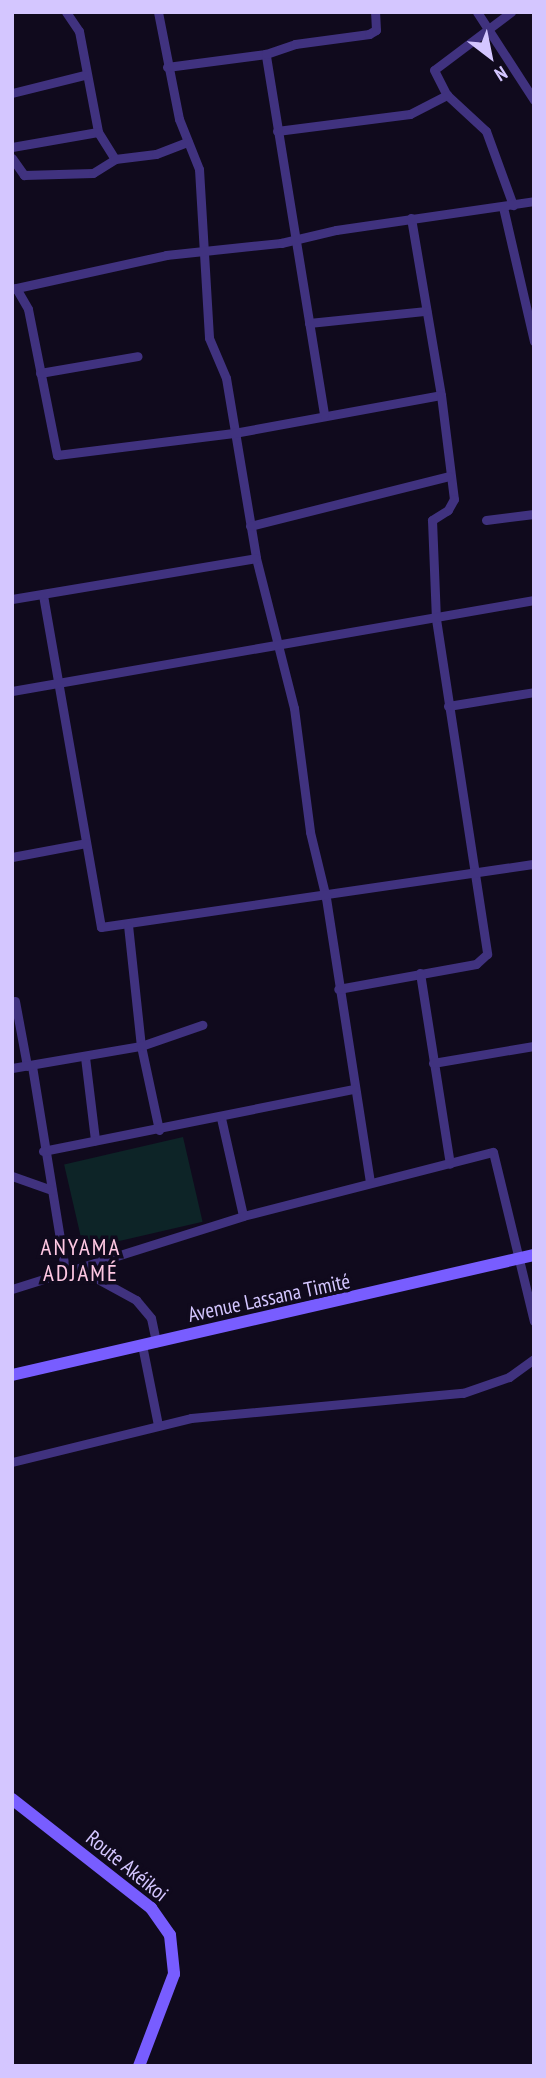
<!DOCTYPE html>
<html>
<head>
<meta charset="utf-8">
<style>
	body { margin:0 }
	#map { position:relative; width:546px; height:2078px; overflow:hidden; background:#100a1d; font-family:"PT Sans Narrow",sans-serif }
	div>[style] { position:absolute }
	[style*='--x'] { left:calc(var(--x)*1px); top:calc(var(--y)*1px); width:calc(var(--w)*1px); rotate:calc(var(--a)*1deg) }
	.green>* { inset:0; background:#0d2427; transform-origin:0 0 }
	.street>* { height:9px; margin:-4.5px; padding:0 4.5px; transform-origin:4.5px; border-radius:4.5px; background:#40327f }
	.secondary>* { height:12px; margin:-6px; padding:0 6px; transform-origin:6px; border-radius:6px; background:#785dff }
	span { translate:-50% -50%; white-space:nowrap; text-align:center; line-height:1.15; -webkit-text-stroke:7px #100a1d; paint-order:stroke }
	.street-label { font-size:21px; color:#d4c6ff }
	.neighbourhood-label { font-size:23px; color:#ffc8e3; letter-spacing:2px }
	.frame { position:absolute; inset:0; border:14px solid #d4c6ff; pointer-events:none }
	.north { position:absolute; left:455px; top:21px; width:70px; height:70px; -webkit-text-stroke:5px #100a1d; paint-order:stroke; rotate:148deg; font-size:19px; font-weight:700; line-height:28px; text-align:center; color:#d4c6ff }
	.north::after { content:''; display:block; margin:auto; width:24px; height:32px; background:#d4c6ff; clip-path:polygon(50% 0,100% 100%,50% 72%,0 100%) }
</style>
</head>
<body>
<div id="map">
	<div class="green">
		<i style="left:183px;top:1137px;width:87px;height:122px;rotate:77deg"></i>
	</div>
	<div class="street">
		<i style="--x:66;--y:12;--w:23;--a:56"></i>
		<i style="--x:79;--y:31;--w:103;--a:79.3"></i>
		<i style="--x:98;--y:132;--w:32;--a:58"></i>
		<i style="--x:158;--y:12;--w:109;--a:78.9"></i>
		<i style="--x:179;--y:119;--w:54;--a:68.2"></i>
		<i style="--x:199;--y:169;--w:169;--a:86.6"></i>
		<i style="--x:209;--y:338;--w:43;--a:67"></i>
		<i style="--x:226;--y:378;--w:182;--a:80.5"></i>
		<i style="--x:256;--y:558;--w:155;--a:75.8"></i>
		<i style="--x:294;--y:708;--w:125;--a:82.6"></i>
		<i style="--x:310;--y:832;--w:68;--a:76.4"></i>
		<i style="--x:326;--y:898;--w:286;--a:81.2"></i>
		<i style="--x:477;--y:12;--w:105;--a:57.1"></i>
		<i style="--x:511;--y:12;--w:96;--a:143"></i>
		<i style="--x:434;--y:70;--w:28;--a:63"></i>
		<i style="--x:447;--y:95;--w:53;--a:42.7"></i>
		<i style="--x:486;--y:131;--w:79;--a:70"></i>
		<i style="--x:167;--y:67;--w:100;--a:-7.5"></i>
		<i style="--x:12;--y:93;--w:74;--a:-14"></i>
		<i style="--x:277;--y:131;--w:134;--a:-7.3"></i>
		<i style="--x:410;--y:114;--w:42;--a:-27.2"></i>
		<i style="--x:12;--y:147;--w:87;--a:-9.9"></i>
		<i style="--x:12;--y:158;--w:21;--a:55"></i>
		<i style="--x:24;--y:175;--w:69;--a:-1.7"></i>
		<i style="--x:93;--y:173;--w:26;--a:-32"></i>
		<i style="--x:115;--y:159;--w:41;--a:-7"></i>
		<i style="--x:156;--y:154;--w:34;--a:-21"></i>
		<i style="--x:503;--y:207;--w:138;--a:77"></i>
		<i style="--x:411;--y:218;--w:180;--a:80.4"></i>
		<i style="--x:16;--y:288;--w:24;--a:60"></i>
		<i style="--x:28;--y:309;--w:149;--a:78.8"></i>
		<i style="--x:57;--y:455;--w:178;--a:-7.1"></i>
		<i style="--x:234;--y:433;--w:210;--a:-10.4"></i>
		<i style="--x:441;--y:395;--w:105;--a:82.9"></i>
		<i style="--x:454;--y:499;--w:13;--a:119"></i>
		<i style="--x:448;--y:510;--w:19;--a:148"></i>
		<i style="--x:432;--y:520;--w:99;--a:87.7"></i>
		<i style="--x:436;--y:619;--w:339;--a:81.3"></i>
		<i style="--x:487;--y:954;--w:15;--a:138"></i>
		<i style="--x:476;--y:964;--w:140;--a:169.7"></i>
		<i style="--x:12;--y:289;--w:158;--a:-12.4"></i>
		<i style="--x:166;--y:255;--w:116;--a:-6"></i>
		<i style="--x:281;--y:243;--w:57;--a:-13.3"></i>
		<i style="--x:336;--y:230;--w:200;--a:-8.3"></i>
		<i style="--x:309;--y:323;--w:118;--a:-5.9"></i>
		<i style="--x:40;--y:373;--w:99;--a:-9.8"></i>
		<i style="--x:324;--y:414;--w:365;--a:-99.2"></i>
		<i style="--x:266;--y:54;--w:31;--a:-19"></i>
		<i style="--x:295;--y:44;--w:75;--a:-7.7"></i>
		<i style="--x:369;--y:34;--w:8;--a:-30"></i>
		<i style="--x:376;--y:30;--w:18;--a:-93"></i>
		<i style="--x:486;--y:520;--w:48;--a:-7.1"></i>
		<i style="--x:250;--y:526;--w:205;--a:-14.1"></i>
		<i style="--x:43;--y:595;--w:337;--a:80.1"></i>
		<i style="--x:101;--y:927;--w:438;--a:-8.3"></i>
		<i style="--x:12;--y:599;--w:247;--a:-9.5"></i>
		<i style="--x:12;--y:691;--w:530;--a:-9.89"></i>
		<i style="--x:448;--y:706;--w:87;--a:-9.2"></i>
		<i style="--x:12;--y:857;--w:75;--a:-10.7"></i>
		<i style="--x:128;--y:925;--w:122;--a:83.9"></i>
		<i style="--x:141;--y:1046;--w:86;--a:77.9"></i>
		<i style="--x:420;--y:973;--w:193;--a:81.1"></i>
		<i style="--x:15;--y:1001;--w:66;--a:79.5"></i>
		<i style="--x:85;--y:1057;--w:84;--a:83.1"></i>
		<i style="--x:433;--y:1063;--w:102;--a:-9.6"></i>
		<i style="--x:32;--y:1066;--w:207;--a:80.8"></i>
		<i style="--x:65;--y:1270;--w:32;--a:14"></i>
		<i style="--x:96;--y:1278;--w:46;--a:28.8"></i>
		<i style="--x:136;--y:1300;--w:23;--a:50"></i>
		<i style="--x:151;--y:1318;--w:25;--a:78"></i>
		<i style="--x:12;--y:1068;--w:131;--a:-9.7"></i>
		<i style="--x:141;--y:1046;--w:65;--a:-19"></i>
		<i style="--x:221;--y:1118;--w:100;--a:77.3"></i>
		<i style="--x:43;--y:1151;--w:317;--a:-11.3"></i>
		<i style="--x:12;--y:1176;--w:42;--a:19.3"></i>
		<i style="--x:12;--y:1289;--w:242;--a:-17.5"></i>
		<i style="--x:243;--y:1216;--w:258;--a:-14.4"></i>
		<i style="--x:493;--y:1152;--w:174;--a:76.4"></i>
		<i style="--x:142;--y:1345;--w:82;--a:78.7"></i>
		<i style="--x:12;--y:1462;--w:184;--a:-13.8"></i>
		<i style="--x:191;--y:1418;--w:273;--a:-5.3"></i>
		<i style="--x:463;--y:1393;--w:49;--a:-19.2"></i>
		<i style="--x:509;--y:1377;--w:31;--a:-36"></i>
	</div>
	<div class="secondary">
		<i style="--x:12;--y:1375;--w:536;--a:-12.95"></i>
		<i style="--x:12;--y:1799;--w:177;--a:38.1"></i>
		<i style="--x:151;--y:1908;--w:33;--a:55"></i>
		<i style="--x:170;--y:1935;--w:39;--a:84"></i>
		<i style="--x:174;--y:1974;--w:98;--a:110.8"></i>
	</div>
	<div class="street-label">
		<span style="left:269px;top:1298px;rotate:-12deg">Avenue Lassana Timité</span>
		<span style="left:127px;top:1866px;rotate:39deg">Route Akéikoi</span>
	</div>
	<div class="neighbourhood-label">
		<span style="left:81px;top:1260px">ANYAMA<br>ADJAMÉ</span>
	</div>
	<div class="frame"></div>
	<div class="north">N</div>
</div>
</body>
</html>
